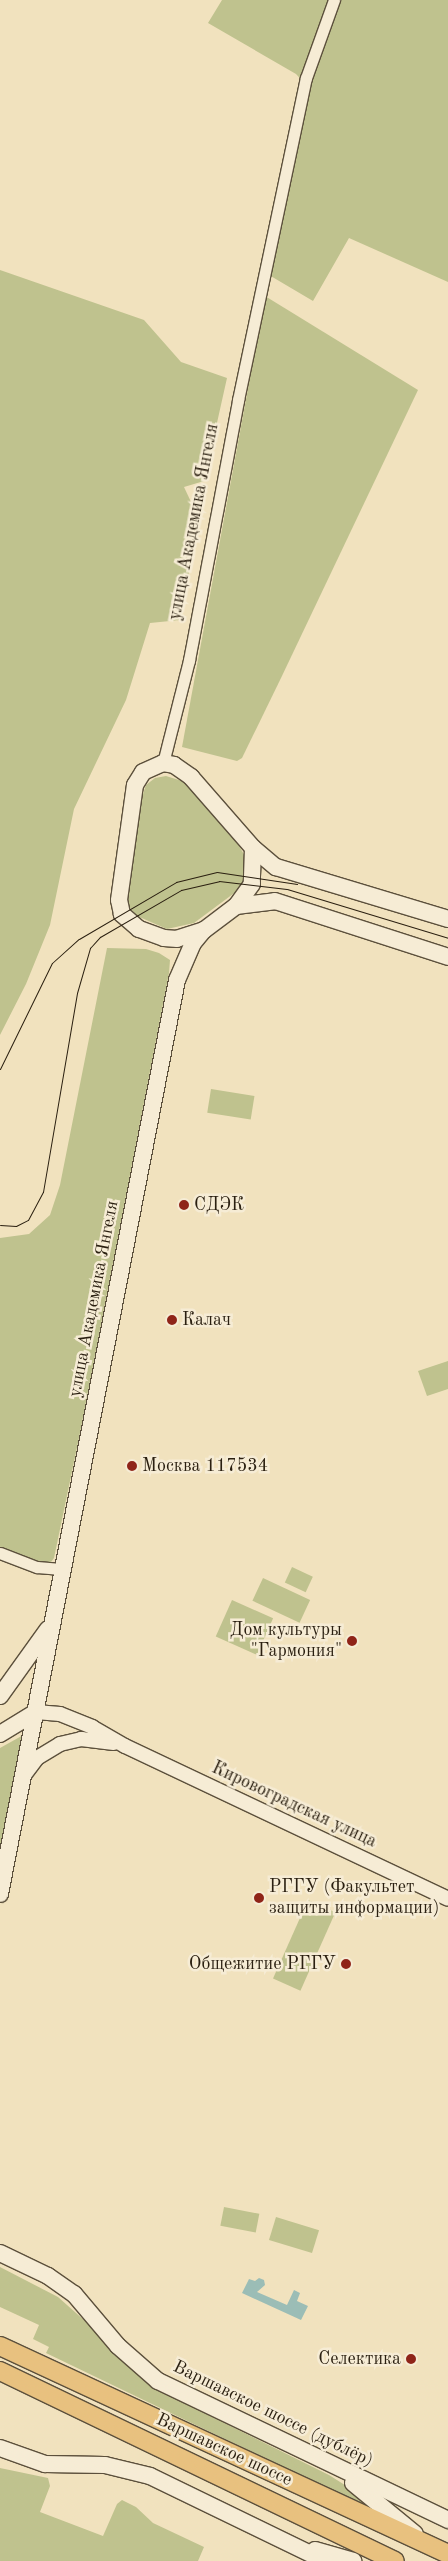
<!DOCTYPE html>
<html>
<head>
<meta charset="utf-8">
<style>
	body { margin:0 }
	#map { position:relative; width:448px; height:2561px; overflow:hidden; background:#f1e2be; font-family:"Old Standard TT",serif }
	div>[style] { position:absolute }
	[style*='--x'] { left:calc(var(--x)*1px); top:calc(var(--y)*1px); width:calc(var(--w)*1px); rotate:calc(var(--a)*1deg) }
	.green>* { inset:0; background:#bfc28e; transform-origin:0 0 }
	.water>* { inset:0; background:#9bbdb6 }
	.roads { filter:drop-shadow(1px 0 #5c503c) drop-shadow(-1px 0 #5c503c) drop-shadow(0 1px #5c503c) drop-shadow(0 -1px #5c503c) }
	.minor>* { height:11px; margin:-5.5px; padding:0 5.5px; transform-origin:5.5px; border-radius:5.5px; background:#f6ecd5 }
	.tertiary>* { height:14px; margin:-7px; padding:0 7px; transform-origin:7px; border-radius:7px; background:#f6ecd5 }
	.secondary>* { height:16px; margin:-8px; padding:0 8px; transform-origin:8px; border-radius:8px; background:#f6ecd5 }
	.primary>* { height:18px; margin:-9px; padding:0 9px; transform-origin:9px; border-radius:9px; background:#e8c17f }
	.tram>* { height:1px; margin:-0.5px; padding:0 0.5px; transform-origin:0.5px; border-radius:0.5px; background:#2a1f10 }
	.dots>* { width:14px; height:14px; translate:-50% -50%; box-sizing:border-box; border:2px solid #f6ecd5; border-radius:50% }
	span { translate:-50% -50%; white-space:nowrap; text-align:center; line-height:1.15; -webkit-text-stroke:5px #f6ecd5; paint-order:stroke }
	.street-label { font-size:18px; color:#2a1f10 }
	.poi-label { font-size:18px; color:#2a1f10 }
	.left { translate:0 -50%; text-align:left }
	.right { translate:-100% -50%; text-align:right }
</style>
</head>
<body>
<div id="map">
	<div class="green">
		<i style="clip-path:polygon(222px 0,448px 0,448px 282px,349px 238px,313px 301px,269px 275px,308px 87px,296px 74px,208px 23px)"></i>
		<i style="clip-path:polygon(0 270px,144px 320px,181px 362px,227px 378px,204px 481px,184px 487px,199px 519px,180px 620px,150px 623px,126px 700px,74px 809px,50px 925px,26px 984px,0 1035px)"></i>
		<i style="clip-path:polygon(265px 296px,418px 390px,281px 678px,242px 758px,237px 761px,182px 747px)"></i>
		<i style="clip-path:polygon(166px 776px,182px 781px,196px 793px,238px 844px,246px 858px,247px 873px,241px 888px,194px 923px,167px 929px,137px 916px,126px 903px,139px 806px,146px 785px,155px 778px)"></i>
		<i style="clip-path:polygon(107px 948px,146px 949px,159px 953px,170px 960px,169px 973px,80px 1433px,54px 1558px,48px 1566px,0 1548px,0 1238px,29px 1234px,50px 1215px,60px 1185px)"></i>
		<i style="left:211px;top:1089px;width:44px;height:24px;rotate:9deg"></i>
		<i style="clip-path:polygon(448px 1361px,448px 1389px,427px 1396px,418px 1371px)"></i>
		<i style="left:292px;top:1567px;width:23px;height:17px;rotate:25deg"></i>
		<i style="left:263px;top:1578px;width:52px;height:25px;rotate:25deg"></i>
		<i style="left:232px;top:1600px;width:45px;height:40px;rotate:24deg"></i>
		<i style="clip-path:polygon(27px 1733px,0 1854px,0 1748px)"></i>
		<i style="left:308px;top:1900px;width:30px;height:86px;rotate:24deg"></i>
		<i style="left:224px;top:2207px;width:36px;height:19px;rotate:11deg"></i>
		<i style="left:276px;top:2217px;width:45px;height:24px;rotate:17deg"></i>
		<i style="clip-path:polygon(0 2267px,58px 2297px,85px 2321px,121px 2360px,158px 2390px,329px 2475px,348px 2487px,366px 2507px,46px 2353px,49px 2347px,33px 2339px,39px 2325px,0 2307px)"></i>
		<i style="clip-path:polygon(0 2468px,48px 2478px,50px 2486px,40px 2512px,103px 2536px,117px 2504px,122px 2500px,136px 2507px,153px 2523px,204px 2547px,198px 2561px,0 2561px)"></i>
	</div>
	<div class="water">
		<i style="clip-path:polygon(259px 2278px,264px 2280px,265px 2285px,257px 2292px,287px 2305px,294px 2290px,300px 2293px,297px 2301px,308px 2306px,301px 2320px,242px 2293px,249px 2279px,255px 2281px)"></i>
	</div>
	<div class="roads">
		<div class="minor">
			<i style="--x:163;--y:763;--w:106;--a:-75.8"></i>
			<i style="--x:189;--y:660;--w:265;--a:-79.3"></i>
			<i style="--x:238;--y:400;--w:329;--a:-78.1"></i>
			<i style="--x:306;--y:78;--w:83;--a:-70.3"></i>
			<i style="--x:0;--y:1553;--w:40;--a:21"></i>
			<i style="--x:37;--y:1567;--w:24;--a:5"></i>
		</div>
		<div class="tertiary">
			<i style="--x:36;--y:1712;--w:24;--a:5"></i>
			<i style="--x:60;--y:1714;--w:35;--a:22"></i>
			<i style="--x:92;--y:1727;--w:38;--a:30"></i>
			<i style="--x:125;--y:1746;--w:357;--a:25.3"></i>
			<i style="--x:25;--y:1774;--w:20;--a:-53"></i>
			<i style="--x:37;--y:1758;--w:27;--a:-31"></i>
			<i style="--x:60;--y:1744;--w:22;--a:-13"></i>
			<i style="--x:81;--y:1739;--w:33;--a:7"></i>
		</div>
		<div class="secondary">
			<i style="--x:253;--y:848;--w:36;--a:92"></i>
			<i style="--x:252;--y:884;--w:27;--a:126"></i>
			<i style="--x:236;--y:906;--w:40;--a:143"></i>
			<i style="--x:204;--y:930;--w:28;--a:162"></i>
			<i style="--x:177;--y:939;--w:13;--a:-176"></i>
			<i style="--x:164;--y:938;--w:27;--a:-160"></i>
			<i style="--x:139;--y:929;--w:23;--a:-139"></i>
			<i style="--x:122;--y:914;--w:14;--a:-102"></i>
			<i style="--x:119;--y:900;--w:116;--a:-82.1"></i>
			<i style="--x:135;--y:785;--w:15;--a:-58"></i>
			<i style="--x:143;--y:772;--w:22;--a:-24"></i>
			<i style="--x:163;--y:763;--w:11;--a:10"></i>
			<i style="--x:174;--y:765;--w:21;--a:35"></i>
			<i style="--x:191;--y:777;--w:94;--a:48.9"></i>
			<i style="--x:253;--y:848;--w:30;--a:40"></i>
			<i style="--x:276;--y:867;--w:180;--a:16.8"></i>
			<i style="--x:236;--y:906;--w:39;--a:-7"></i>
			<i style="--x:275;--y:901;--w:182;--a:17.9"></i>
			<i style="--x:0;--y:1696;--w:82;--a:-54.4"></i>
			<i style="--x:0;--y:1734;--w:42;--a:-31.4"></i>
			<i style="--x:0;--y:1894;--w:931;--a:-79.04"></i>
			<i style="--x:177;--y:980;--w:40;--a:-66.6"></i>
			<i style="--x:193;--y:943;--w:17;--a:-50"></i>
			<i style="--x:0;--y:2253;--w:53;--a:25.6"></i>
			<i style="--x:48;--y:2276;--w:32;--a:35"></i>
			<i style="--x:74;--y:2294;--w:68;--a:49.8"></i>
			<i style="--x:118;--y:2346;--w:53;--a:41.2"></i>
			<i style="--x:158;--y:2381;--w:322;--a:25.6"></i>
			<i style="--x:0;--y:2448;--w:48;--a:19.6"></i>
			<i style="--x:45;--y:2464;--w:60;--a:1"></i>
			<i style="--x:105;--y:2465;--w:46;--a:13.7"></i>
			<i style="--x:150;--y:2476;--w:195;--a:25.9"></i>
			<i style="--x:353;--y:2483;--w:80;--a:39.4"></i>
			<i style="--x:315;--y:2550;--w:40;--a:16"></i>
		</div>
		<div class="primary">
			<i style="--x:0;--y:2346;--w:494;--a:24.9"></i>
			<i style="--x:0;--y:2371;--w:438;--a:25.7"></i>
		</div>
	</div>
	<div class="tram">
		<i style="--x:0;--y:1069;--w:118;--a:-63.9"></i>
		<i style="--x:52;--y:963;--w:36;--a:-42"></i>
		<i style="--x:79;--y:939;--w:113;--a:-30.4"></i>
		<i style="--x:176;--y:882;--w:42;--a:-13.7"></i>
		<i style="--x:217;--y:872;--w:81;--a:8.5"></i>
		<i style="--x:0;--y:1225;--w:16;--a:4"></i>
		<i style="--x:16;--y:1226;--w:13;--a:-27"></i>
		<i style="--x:28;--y:1220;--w:32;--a:-62"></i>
		<i style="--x:43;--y:1192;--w:202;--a:-80.3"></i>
		<i style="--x:77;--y:993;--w:47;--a:-73.9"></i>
		<i style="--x:90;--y:948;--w:15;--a:-48"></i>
		<i style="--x:100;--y:937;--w:94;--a:-30.1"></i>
		<i style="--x:181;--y:890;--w:39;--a:-13"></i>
		<i style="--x:219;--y:881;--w:68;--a:6.7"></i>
		<i style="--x:287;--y:889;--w:168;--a:16.9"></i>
	</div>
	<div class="dots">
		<i style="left:184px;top:1205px;background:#8f2418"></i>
		<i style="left:172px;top:1320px;background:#8f2418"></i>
		<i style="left:132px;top:1466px;background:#8f2418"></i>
		<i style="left:352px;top:1641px;background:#8f2418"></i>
		<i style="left:259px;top:1898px;background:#8f2418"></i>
		<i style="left:346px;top:1964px;background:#8f2418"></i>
		<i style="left:411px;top:2359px;background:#8f2418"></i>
	</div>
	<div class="street-label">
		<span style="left:194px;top:522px;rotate:-79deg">улица Академика Янгеля</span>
		<span style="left:94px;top:1299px;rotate:-79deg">улица Академика Янгеля</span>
		<span style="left:294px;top:1805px;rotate:25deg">Кировоградская улица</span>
		<span style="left:273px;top:2414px;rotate:26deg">Варшавское шоссе (дублёр)</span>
		<span style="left:224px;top:2450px;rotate:25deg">Варшавское шоссе</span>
	</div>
	<div class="poi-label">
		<span class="left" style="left:194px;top:1205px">СДЭК</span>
		<span class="left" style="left:182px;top:1320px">Калач</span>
		<span class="left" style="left:142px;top:1466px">Москва 117534</span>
		<span class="right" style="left:342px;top:1641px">Дом культуры<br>"Гармония"</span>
		<span class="left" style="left:269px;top:1898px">РГГУ (Факультет<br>защиты информации)</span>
		<span class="right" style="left:336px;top:1964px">Общежитие РГГУ</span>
		<span class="right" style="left:401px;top:2359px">Селектика</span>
	</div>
</div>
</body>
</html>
